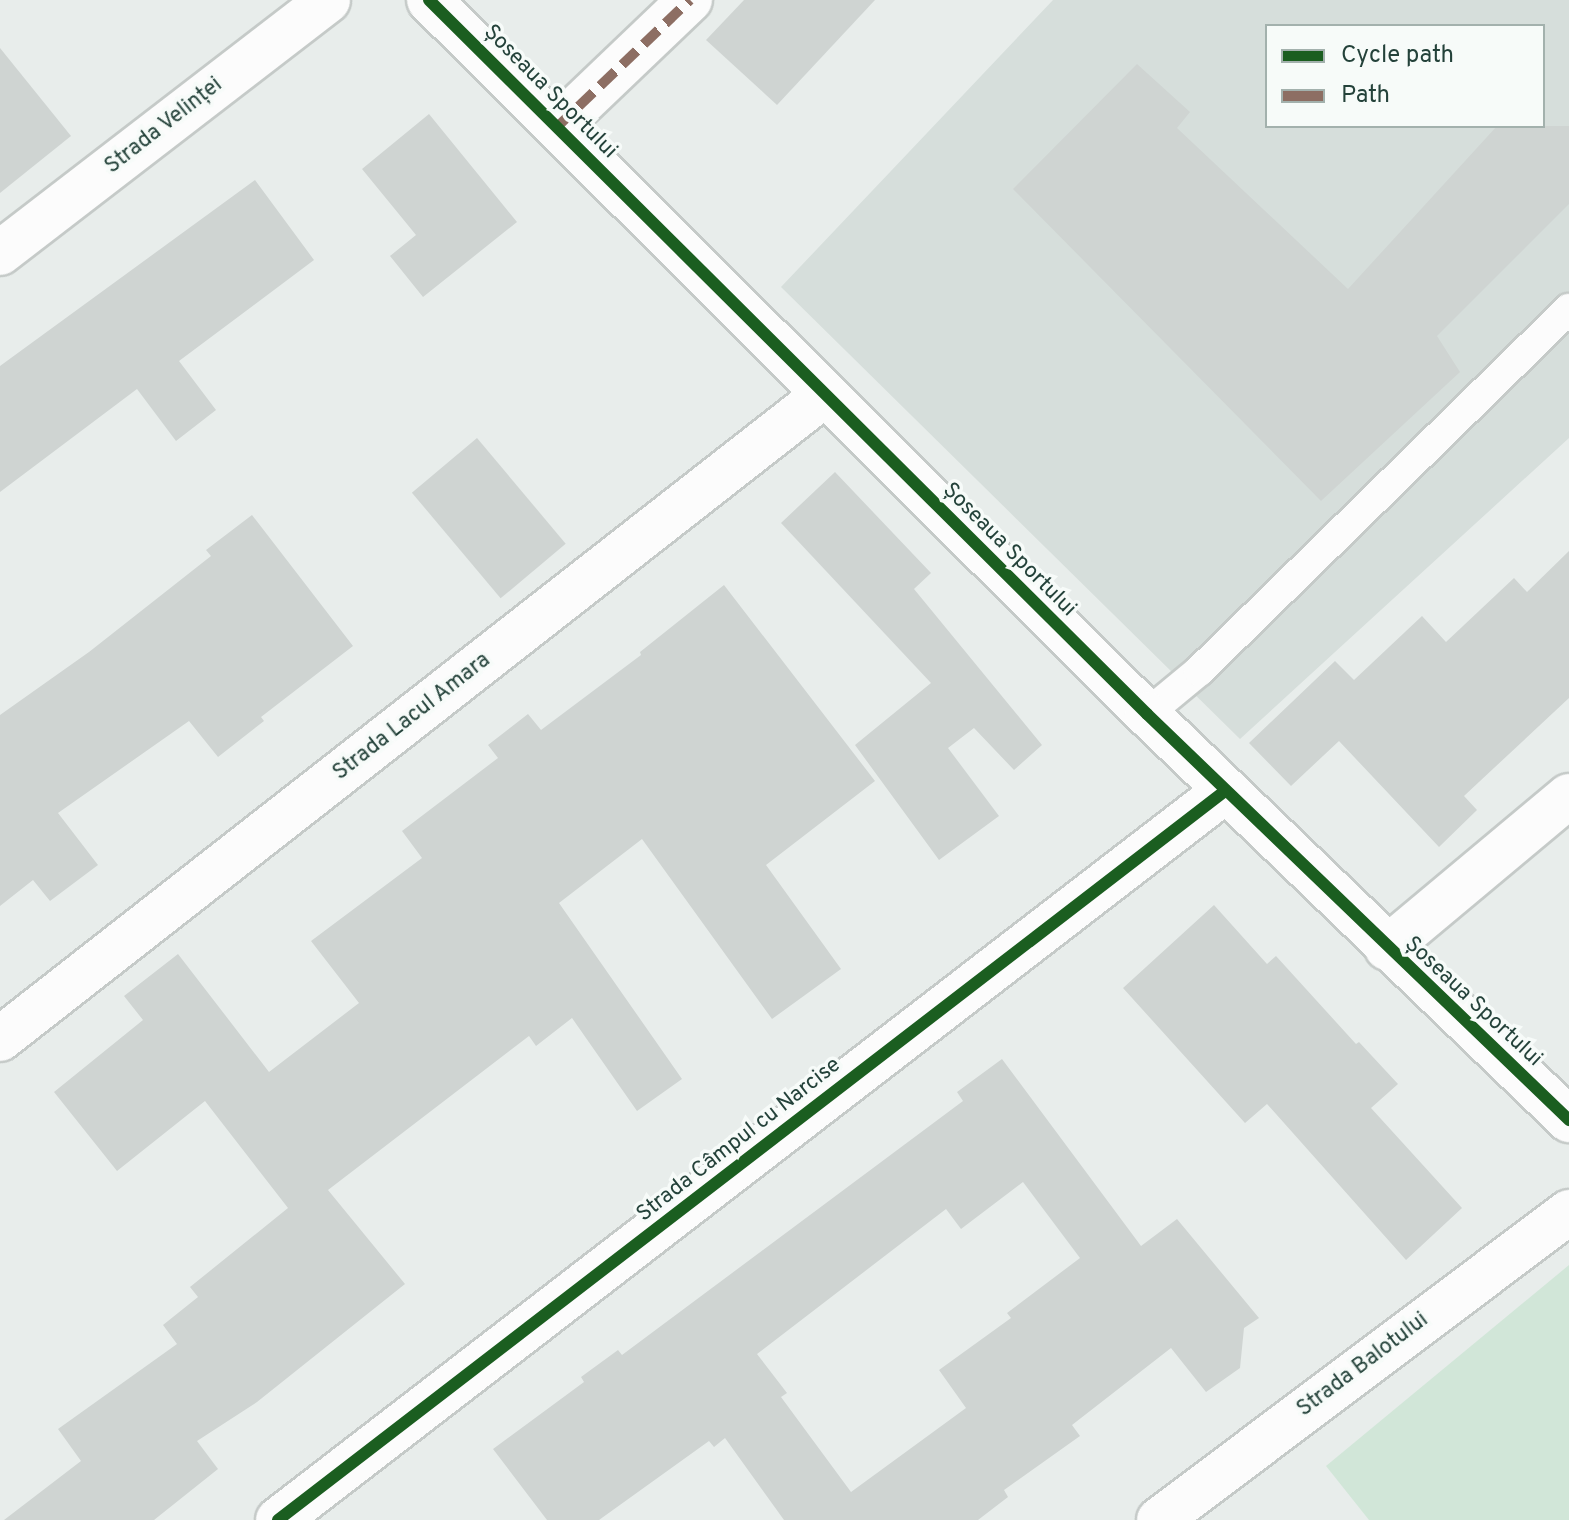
<!DOCTYPE html>
<html>
<head>
<meta charset="utf-8">
<style>
	body { margin:0 }
	#map { position:relative; width:1569px; height:1520px; overflow:hidden; background:#e8edeb; font-family:Overpass,sans-serif }
	div>[style] { position:absolute }
	[style*='--x'] { left:calc(var(--x)*1px); top:calc(var(--y)*1px); width:calc(var(--w)*1px); rotate:calc(var(--a)*1deg) }
	.built>* { inset:0; background:#d6dedb }
	.green>* { inset:0; background:#d1e6d8 }
	.building>* { inset:0; background:#cfd4d2; transform-origin:0 0 }
	.roads { filter:drop-shadow(2px 0 #c5cac8) drop-shadow(-2px 0 #c5cac8) drop-shadow(0 2px #c5cac8) drop-shadow(0 -2px #c5cac8) }
	.lane>* { height:30px; margin:-15px; padding:0 15px; transform-origin:15px; border-radius:15px; background:#fcfcfc }
	.street>* { height:44px; margin:-22px; padding:0 22px; transform-origin:22px; border-radius:22px; background:#fcfcfc }
	.secondary>* { height:44px; margin:-22px; padding:0 22px; transform-origin:22px; border-radius:22px; background:#fcfcfc }
	.quiet>* { height:10px; margin-top:-5px; transform-origin:0; background:repeating-linear-gradient(90deg,#8d6e63 0 20px,transparent 0 30px) }
	.cycleway>* { height:12px; margin:-6px; padding:0 6px; transform-origin:6px; border-radius:6px; background:#1b5e20 }
	span { translate:-50% -50%; white-space:nowrap; text-align:center; line-height:1.15; -webkit-text-stroke:7px #f7fbf9; paint-order:stroke }
	.street-label { font-size:22px; color:#24423a }
	.legend { position:absolute; left:1265px; top:24px; width:280px; height:104px; box-sizing:border-box; background:#f7fbf9; border:2px solid #a3b1ad; margin:0; padding:10px 14px; list-style:none; font-size:24px; color:#24423a }
	.legend li { display:flex; align-items:center; gap:16px; height:40px }
	.legend b { width:40px; border:2px solid #a3b1ad }
</style>
</head>
<body>
<div id="map">
	<div class="built">
		<i style="clip-path:polygon(evenodd,1053px 0,1569px 0,1569px 438px,1240px 739px,781px 287px,1053px 0,1267px 26px,1543px 26px,1543px 126px,1267px 126px,1267px 26px)"></i>
	</div>
	<div class="green">
		<i style="clip-path:polygon(1569px 1265px,1569px 1520px,1369px 1520px,1326px 1466px)"></i>
	</div>
	<div class="building">
		<i style="clip-path:polygon(744px 0,875px 0,777px 105px,706px 40px)"></i>
		<i style="clip-path:polygon(0 48px,71px 136px,0 193px)"></i>
		<i style="clip-path:polygon(1137px 64px,1190px 112px,1177px 128px,1348px 289px,1497px 126px,1569px 126px,1569px 204px,1437px 336px,1460px 372px,1321px 501px,1013px 189px)"></i>
		<i style="clip-path:polygon(429px 114px,517px 222px,423px 297px,390px 256px,416px 235px,362px 169px)"></i>
		<i style="clip-path:polygon(255px 180px,314px 260px,179px 361px,216px 410px,176px 441px,137px 389px,0 492px,0 366px)"></i>
		<i style="left:477px;top:438px;width:138px;height:85px;rotate:50deg"></i>
		<i style="clip-path:polygon(835px 472px,931px 573px,914px 589px,1042px 745px,1014px 770px,974px 728px,948px 748px,999px 816px,939px 860px,855px 745px,931px 683px,781px 523px)"></i>
		<i style="clip-path:polygon(252px 515px,353px 646px,261px 717px,264px 721px,218px 757px,189px 721px,58px 813px,98px 865px,50px 901px,33px 880px,0 906px,0 715px,89px 652px,211px 556px,206px 550px)"></i>
		<i style="clip-path:polygon(1569px 551px,1569px 698px,1464px 796px,1477px 810px,1439px 847px,1339px 741px,1291px 786px,1249px 743px,1335px 661px,1354px 680px,1422px 616px,1446px 642px,1514px 578px,1527px 592px)"></i>
		<i style="clip-path:polygon(724px 585px,875px 781px,766px 865px,841px 969px,772px 1019px,642px 839px,559px 903px,682px 1079px,637px 1111px,572px 1018px,536px 1046px,529px 1036px,328px 1190px,405px 1284px,257px 1402px,197px 1441px,218px 1469px,154px 1520px,4px 1520px,81px 1461px,58px 1429px,177px 1344px,163px 1325px,198px 1297px,190px 1287px,288px 1208px,205px 1101px,117px 1171px,54px 1092px,143px 1020px,124px 996px,178px 954px,269px 1072px,359px 1003px,311px 941px,422px 858px,402px 831px,498px 758px,488px 745px,528px 714px,541px 730px,641px 655px,640px 652px)"></i>
		<i style="clip-path:polygon(1214px 905px,1267px 964px,1276px 956px,1356px 1044px,1359px 1042px,1398px 1084px,1371px 1108px,1462px 1208px,1406px 1260px,1267px 1104px,1245px 1123px,1123px 988px)"></i>
		<i style="clip-path:polygon(evenodd,1002px 1059px,1141px 1246px,1177px 1219px,1259px 1318px,1244px 1328px,1240px 1368px,1206px 1392px,1171px 1348px,1072px 1425px,1080px 1436px,1004px 1490px,1008px 1497px,978px 1520px,784px 1520px,725px 1438px,714px 1447px,709px 1441px,599px 1520px,547px 1520px,493px 1449px,584px 1382px,581px 1377px,618px 1350px,622px 1355px,963px 1101px,957px 1092px,1002px 1059px,1023px 1182px,1080px 1258px,1007px 1313px,1011px 1318px,939px 1370px,966px 1408px,851px 1492px,781px 1397px,787px 1393px,757px 1354px,946px 1209px,961px 1229px,1023px 1182px)"></i>
	</div>
	<div class="roads">
		<div class="lane">
			<i style="--x:1147;--y:714;--w:67;--a:-39.6"></i>
			<i style="--x:1199;--y:671;--w:518;--a:-44.37"></i>
		</div>
		<div class="street">
			<i style="--x:557;--y:127;--w:184;--a:-43.7"></i>
			<i style="--x:0;--y:253;--w:414;--a:-37.6"></i>
			<i style="--x:1387;--y:948;--w:237;--a:-39.9"></i>
			<i style="--x:0;--y:1039;--w:1046;--a:-38.01"></i>
			<i style="--x:1159;--y:1520;--w:513;--a:-36.91"></i>
		</div>
		<div class="secondary">
			<i style="--x:429;--y:0;--w:1013;--a:44.84"></i>
			<i style="--x:1147;--y:714;--w:586;--a:43.89"></i>
			<i style="--x:278;--y:1520;--w:1195;--a:-37.59"></i>
		</div>
	</div>
	<div class="quiet">
		<i style="--x:557;--y:127;--w:184;--a:-43.7"></i>
	</div>
	<div class="cycleway">
		<i style="--x:429;--y:0;--w:1013;--a:44.84"></i>
		<i style="--x:1147;--y:714;--w:586;--a:43.89"></i>
		<i style="--x:278;--y:1520;--w:1195;--a:-37.59"></i>
	</div>
	<div class="street-label">
		<span style="left:550px;top:92px;rotate:45deg">Șoseaua Sportului</span>
		<span style="left:164px;top:126px;rotate:-38deg">Strada Velinței</span>
		<span style="left:1009px;top:550px;rotate:45deg">Șoseaua Sportului</span>
		<span style="left:412px;top:717px;rotate:-38deg">Strada Lacul Amara</span>
		<span style="left:1473px;top:1002px;rotate:43deg">Șoseaua Sportului</span>
		<span style="left:739px;top:1140px;rotate:-38deg">Strada Câmpul cu Narcise</span>
		<span style="left:1363px;top:1365px;rotate:-37deg">Strada Balotului</span>
	</div>
	<ul class="legend">
	<li><b style="height:10px;background:#1b5e20"></b>Cycle path</li>
	<li><b style="height:10px;background:#8d6e63"></b>Path</li>
	</ul>
</div>
</body>
</html>
